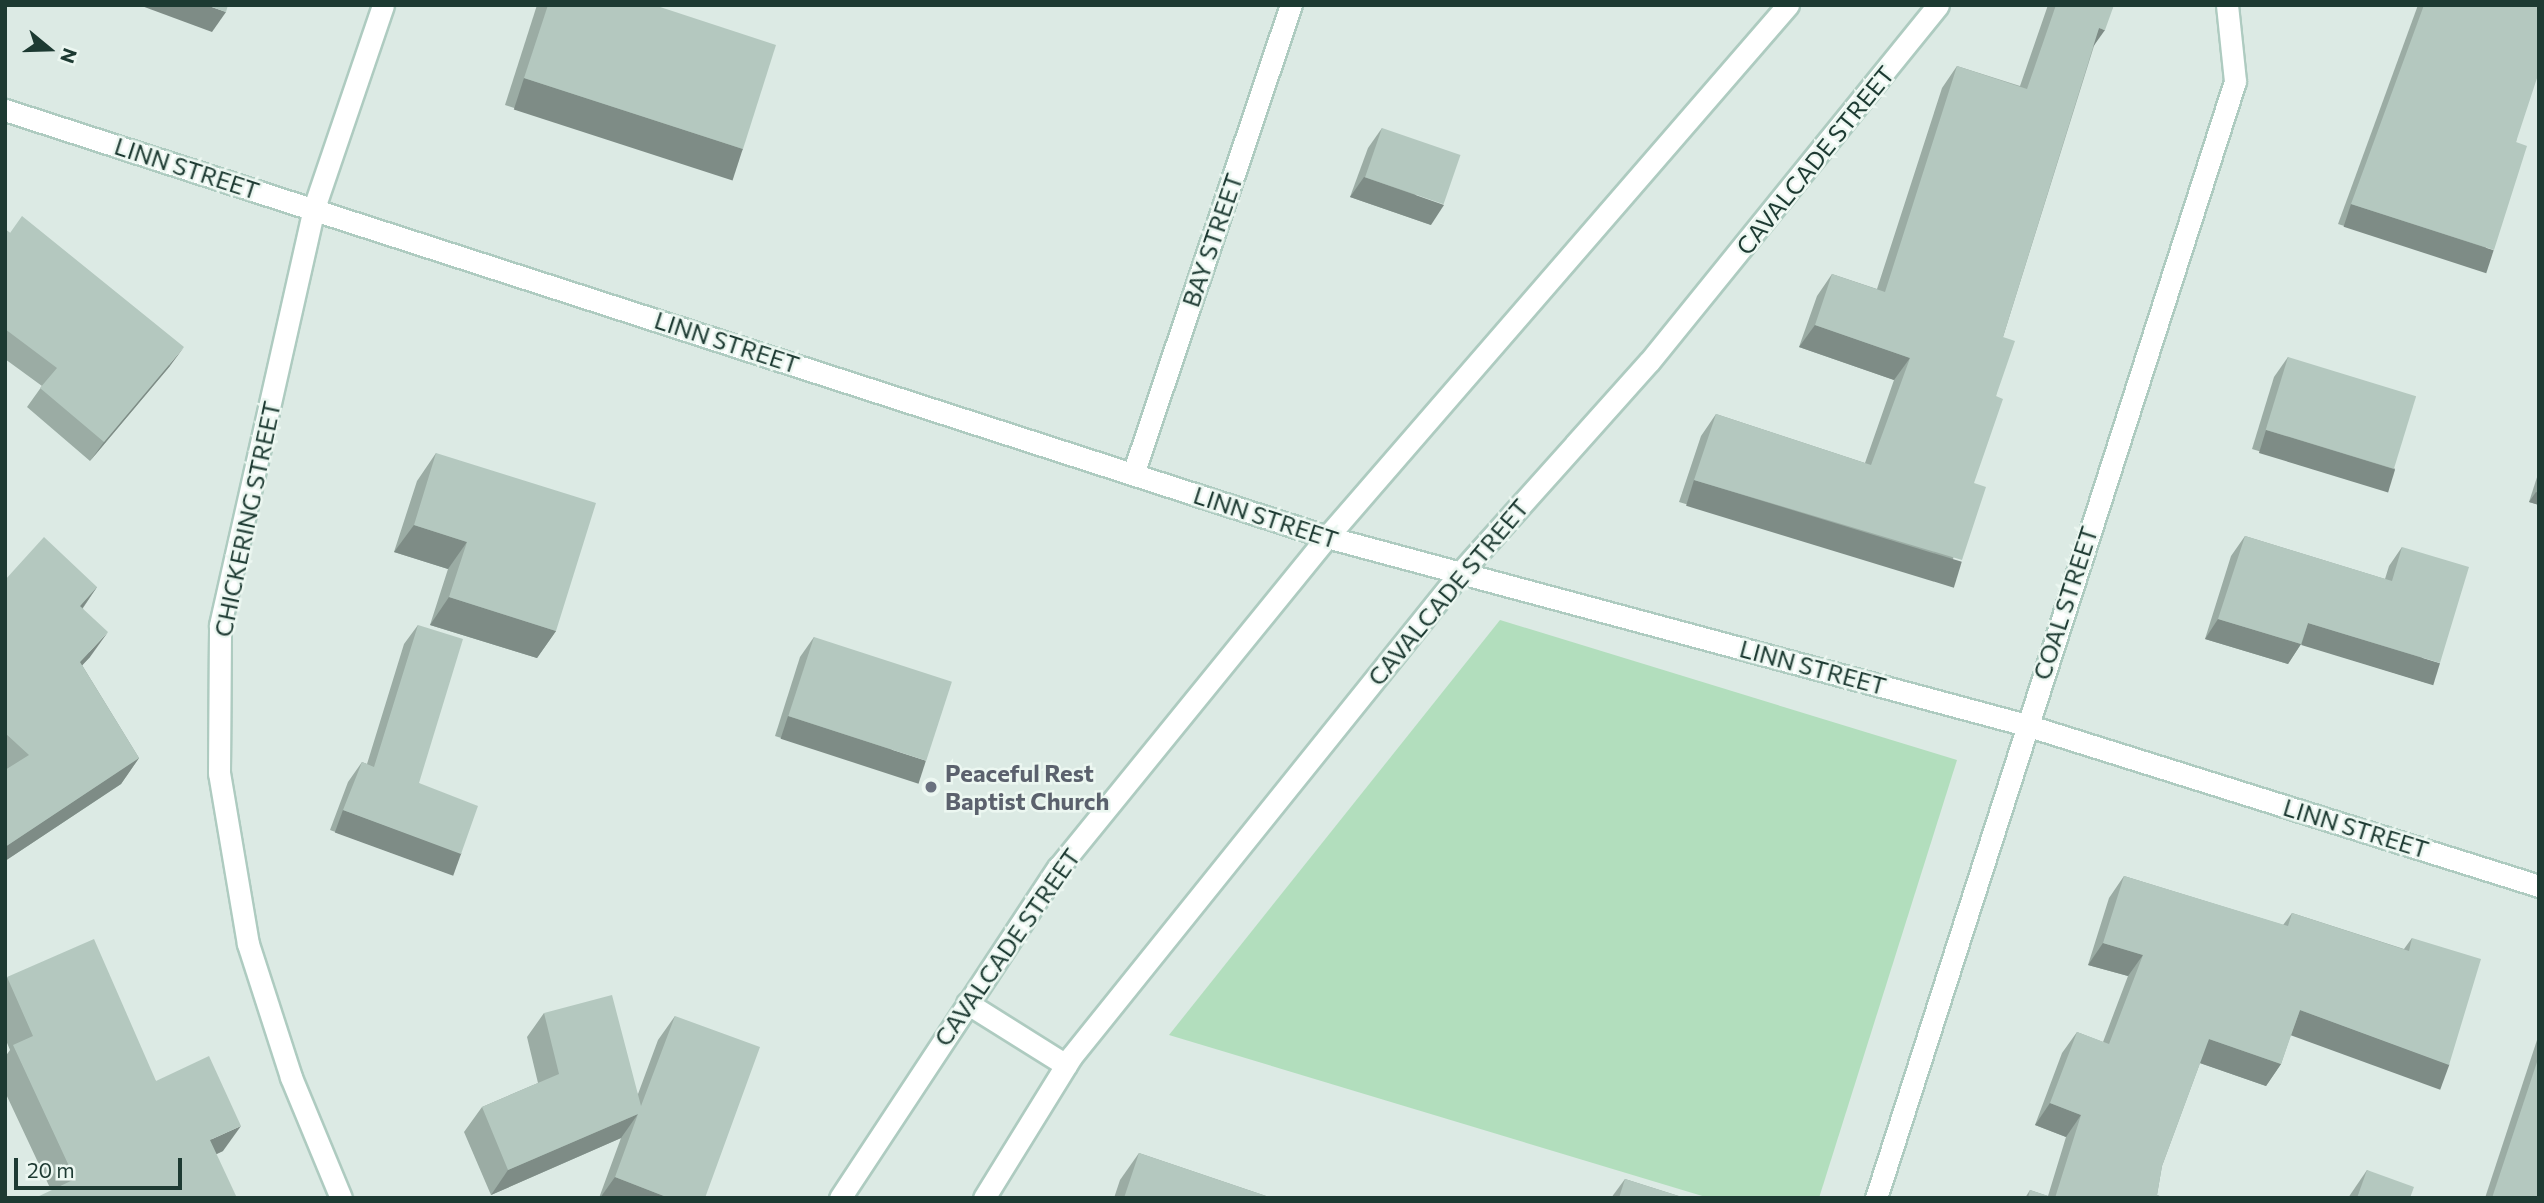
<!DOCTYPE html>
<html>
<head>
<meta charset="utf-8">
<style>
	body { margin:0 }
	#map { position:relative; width:2544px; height:1203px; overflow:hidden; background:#dceae4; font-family:Commissioner,sans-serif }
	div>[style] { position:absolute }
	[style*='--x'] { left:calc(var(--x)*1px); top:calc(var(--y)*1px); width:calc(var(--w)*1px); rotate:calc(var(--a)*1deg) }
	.green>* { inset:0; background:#b2debd }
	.roads { filter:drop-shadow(2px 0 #aecbc0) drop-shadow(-2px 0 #aecbc0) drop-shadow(0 2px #aecbc0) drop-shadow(0 -2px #aecbc0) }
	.minor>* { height:21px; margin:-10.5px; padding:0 10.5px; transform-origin:10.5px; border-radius:10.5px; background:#fff }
	.secondary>* { height:21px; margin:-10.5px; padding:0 10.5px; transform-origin:10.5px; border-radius:10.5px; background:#fff }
	.wall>* { inset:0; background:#9baca4 }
	.shaded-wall>* { inset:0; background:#7e8c86; transform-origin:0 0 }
	.building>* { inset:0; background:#b4c8bf; transform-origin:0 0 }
	.dots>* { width:19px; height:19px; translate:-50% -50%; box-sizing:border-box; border:4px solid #ecf7f1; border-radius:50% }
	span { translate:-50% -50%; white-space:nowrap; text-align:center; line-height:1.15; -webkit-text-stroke:5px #ecf7f1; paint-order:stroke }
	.street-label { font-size:24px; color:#1d3a32 }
	.worship-label { font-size:24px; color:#5b616d; font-weight:700 }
	.left { translate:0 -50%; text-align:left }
	.frame { position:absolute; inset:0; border:7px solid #1d3a32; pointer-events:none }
	.north { position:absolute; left:14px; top:14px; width:70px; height:70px; -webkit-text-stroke:5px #ecf7f1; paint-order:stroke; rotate:109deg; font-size:19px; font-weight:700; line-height:28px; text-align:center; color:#1d3a32 }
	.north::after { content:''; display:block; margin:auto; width:24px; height:32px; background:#1d3a32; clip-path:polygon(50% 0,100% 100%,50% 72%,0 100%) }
	.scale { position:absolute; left:14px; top:1158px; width:168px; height:32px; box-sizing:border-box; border:4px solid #1d3a32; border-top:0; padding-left:9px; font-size:21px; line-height:24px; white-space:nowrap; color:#1d3a32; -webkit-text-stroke:5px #ecf7f1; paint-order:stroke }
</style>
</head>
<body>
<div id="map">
	<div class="green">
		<i style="clip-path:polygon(1500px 620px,1957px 760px,1819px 1198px,1709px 1198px,1169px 1035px)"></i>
	</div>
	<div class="roads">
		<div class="minor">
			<i style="--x:5;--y:110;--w:1389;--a:17.9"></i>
			<i style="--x:1327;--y:537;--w:724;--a:15.05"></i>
			<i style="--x:2026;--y:725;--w:538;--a:17.42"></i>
			<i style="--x:1133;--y:474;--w:495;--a:-71.4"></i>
			<i style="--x:341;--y:1198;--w:131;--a:-112.5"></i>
			<i style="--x:291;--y:1077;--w:140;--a:-107.9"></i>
			<i style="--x:248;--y:944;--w:173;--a:-99.6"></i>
			<i style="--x:219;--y:773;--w:148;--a:-89.6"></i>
			<i style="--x:220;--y:625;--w:427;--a:-77.3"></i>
			<i style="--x:314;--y:208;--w:214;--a:-71.2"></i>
			<i style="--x:1876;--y:1198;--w:1173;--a:-72.18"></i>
			<i style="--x:2235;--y:81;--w:76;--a:-96"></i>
		</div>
		<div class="secondary">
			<i style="--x:967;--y:1003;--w:117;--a:32.1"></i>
			<i style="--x:840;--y:1198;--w:396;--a:-56.6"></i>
			<i style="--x:1058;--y:868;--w:427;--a:-50.9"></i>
			<i style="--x:1327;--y:537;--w:704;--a:-49.09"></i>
			<i style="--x:984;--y:1198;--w:166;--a:-58.3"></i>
			<i style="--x:1071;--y:1057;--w:622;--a:-51.2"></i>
			<i style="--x:1461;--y:572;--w:282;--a:-48.2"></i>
			<i style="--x:1649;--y:362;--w:459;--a:-51"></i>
		</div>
	</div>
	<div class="wall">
		<i style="clip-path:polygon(537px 5px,654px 5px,743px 149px,724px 176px,505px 105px)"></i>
		<i style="clip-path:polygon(2048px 5px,2114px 5px,2094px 46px,2003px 337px,1996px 396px,1947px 582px,1679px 502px,1701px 436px,1716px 414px,1865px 463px,1894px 380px,1799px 347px,1817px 296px,1832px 274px,1877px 289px,1942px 88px,1957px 66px,2020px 86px)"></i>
		<i style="clip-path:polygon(2418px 5px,2539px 5px,2516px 142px,2480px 269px,2338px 224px)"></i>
		<i style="clip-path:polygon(1382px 128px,1431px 225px,1350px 197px,1368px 148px)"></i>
		<i style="clip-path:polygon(5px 229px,170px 366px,90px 461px,27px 407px,42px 386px,5px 359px)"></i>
		<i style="clip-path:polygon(2288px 357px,2395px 469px,2381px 488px,2252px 449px,2274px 377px)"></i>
		<i style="clip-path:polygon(436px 453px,556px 631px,537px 658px,430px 625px,448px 569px,394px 552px,417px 481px)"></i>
		<i style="clip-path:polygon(2539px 471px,2539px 505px,2529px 502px)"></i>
		<i style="clip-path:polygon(2245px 536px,2385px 579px,2389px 566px,2402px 547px,2427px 683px,2301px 644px,2288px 664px,2205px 639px,2231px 556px)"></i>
		<i style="clip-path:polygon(5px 580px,97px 587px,83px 608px,90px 657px,82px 665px,139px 758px,121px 784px,5px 861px)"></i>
		<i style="clip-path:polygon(418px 625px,419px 783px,461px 854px,447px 873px,330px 830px,348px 782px,362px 762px,367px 764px,404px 644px)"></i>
		<i style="clip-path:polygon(814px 637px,913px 780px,775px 736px,800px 657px)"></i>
		<i style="clip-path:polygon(2124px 876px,2283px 925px,2292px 913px,2404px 949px,2412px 938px,2449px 1065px,2434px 1086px,2291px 1034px,2281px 1064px,2266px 1086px,2200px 1063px,2162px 1166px,2157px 1195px,2165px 1198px,2025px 1198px,2030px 1190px,2048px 1196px,2066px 1137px,2035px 1125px,2062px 1053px,2077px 1032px,2103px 1042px,2128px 976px,2088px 965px,2109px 898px)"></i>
		<i style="clip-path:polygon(7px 977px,156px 1081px,223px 1151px,217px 1154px,51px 1190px,5px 1092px,5px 1057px,10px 1050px,5px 1038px,5px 980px)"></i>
		<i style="clip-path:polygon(544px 1013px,638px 1094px,658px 1040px,675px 1016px,705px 1198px,599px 1198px,621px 1138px,491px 1195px,464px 1132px,482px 1107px,538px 1083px,527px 1037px)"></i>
		<i style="clip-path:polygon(2539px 1034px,2539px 1198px,2485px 1198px)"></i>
		<i style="clip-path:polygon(1139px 1153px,1272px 1198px,1114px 1198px,1120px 1180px)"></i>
		<i style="clip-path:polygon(2367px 1170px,2410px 1198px,2348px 1198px)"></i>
		<i style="clip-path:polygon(1625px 1179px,1685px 1198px,1611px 1198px)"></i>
	</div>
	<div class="shaded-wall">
		<i style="clip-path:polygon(139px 5px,206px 5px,226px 12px,212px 32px)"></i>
		<i style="clip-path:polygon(2099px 28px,2105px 30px,2090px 51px)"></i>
		<i style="left:524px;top:78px;width:230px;height:33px;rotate:18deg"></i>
		<i style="clip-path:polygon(1364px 177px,1444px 205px,1431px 225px,1350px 197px)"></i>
		<i style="left:2351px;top:204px;width:150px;height:24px;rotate:18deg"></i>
		<i style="clip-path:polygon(1815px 325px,1910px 358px,1894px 380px,1799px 347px)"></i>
		<i style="clip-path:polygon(184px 347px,170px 366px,90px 461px,104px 442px)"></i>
		<i style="left:2266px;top:430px;width:135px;height:24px;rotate:17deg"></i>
		<i style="left:1694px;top:480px;width:280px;height:27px;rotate:17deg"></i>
		<i style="clip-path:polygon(2536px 492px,2539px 493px,2539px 505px,2529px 502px)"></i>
		<i style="clip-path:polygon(414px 525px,467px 542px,448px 569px,394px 552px)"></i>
		<i style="clip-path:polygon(97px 587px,79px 613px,80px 606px)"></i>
		<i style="clip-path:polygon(449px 597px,556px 631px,537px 658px,430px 625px)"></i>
		<i style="clip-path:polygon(2218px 619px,2301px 644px,2288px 664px,2205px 639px)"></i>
		<i style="left:2308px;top:623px;width:138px;height:23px;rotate:17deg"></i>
		<i style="clip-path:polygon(108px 632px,90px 657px,62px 687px,80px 662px)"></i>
		<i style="left:788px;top:716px;width:145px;height:24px;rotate:18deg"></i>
		<i style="clip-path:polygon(139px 758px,121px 784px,5px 861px,5px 847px)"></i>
		<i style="left:343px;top:810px;width:126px;height:24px;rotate:20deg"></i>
		<i style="clip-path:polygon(2103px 943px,2143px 955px,2128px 976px,2088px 965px)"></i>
		<i style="left:2300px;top:1010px;width:159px;height:27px;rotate:20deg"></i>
		<i style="clip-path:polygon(2209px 1039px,2281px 1064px,2266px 1086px,2194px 1061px)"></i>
		<i style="clip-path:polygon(2050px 1103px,2081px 1115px,2066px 1137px,2035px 1125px)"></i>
		<i style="clip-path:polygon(638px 1114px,621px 1138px,491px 1195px,508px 1170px)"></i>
		<i style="clip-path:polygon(241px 1126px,223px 1151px,192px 1165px,210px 1140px)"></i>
		<i style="clip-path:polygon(615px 1177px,669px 1198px,600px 1198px)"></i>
	</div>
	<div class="building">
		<i style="clip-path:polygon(206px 5px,228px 5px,226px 12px)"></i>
		<i style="clip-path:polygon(548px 5px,654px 5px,776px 45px,743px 149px,524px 78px)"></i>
		<i style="clip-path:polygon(2056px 5px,2114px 5px,2105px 30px,2099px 28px,2003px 337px,2015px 341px,1996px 396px,2003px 399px,1974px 483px,1986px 487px,1962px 560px,1694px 480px,1716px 414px,1871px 465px,1910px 358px,1815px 325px,1832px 274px,1885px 292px,1957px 66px,2027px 89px)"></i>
		<i style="clip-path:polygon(2424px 5px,2539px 5px,2539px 72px,2516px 142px,2527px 146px,2494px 250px,2351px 204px)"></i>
		<i style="left:1382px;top:128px;width:83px;height:52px;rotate:19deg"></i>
		<i style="clip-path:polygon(22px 216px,184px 347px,104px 442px,40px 388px,57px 368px,5px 329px,5px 229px,10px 233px)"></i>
		<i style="left:2288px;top:357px;width:134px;height:76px;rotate:17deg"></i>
		<i style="clip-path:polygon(436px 453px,596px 503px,556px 631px,449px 597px,467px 542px,414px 525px)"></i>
		<i style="clip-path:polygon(2245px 536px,2392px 581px,2402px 547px,2469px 567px,2440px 663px,2308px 623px,2301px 644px,2218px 619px)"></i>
		<i style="clip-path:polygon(44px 537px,97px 587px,80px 606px,108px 632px,80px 662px,139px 758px,5px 847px,5px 770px,29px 755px,5px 733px,5px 580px)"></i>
		<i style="clip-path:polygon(418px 625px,463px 639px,419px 783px,478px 806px,461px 854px,343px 810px,362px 762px,374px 767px)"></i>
		<i style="left:814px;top:637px;width:145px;height:83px;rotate:18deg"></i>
		<i style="clip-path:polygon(2124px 876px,2288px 926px,2292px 913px,2409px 951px,2412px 938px,2481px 959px,2449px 1065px,2300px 1010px,2281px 1064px,2209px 1039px,2162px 1166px,2157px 1195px,2165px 1198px,2055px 1198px,2081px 1115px,2050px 1103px,2077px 1032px,2109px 1044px,2143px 955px,2103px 943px)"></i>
		<i style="clip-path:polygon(94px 939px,156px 1081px,209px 1056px,241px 1126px,210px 1140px,237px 1198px,35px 1198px,75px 1179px,13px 1045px,33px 1036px,7px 977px)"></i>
		<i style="clip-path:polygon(612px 995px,641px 1106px,675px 1016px,760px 1047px,705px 1198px,669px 1198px,615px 1177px,638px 1114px,508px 1170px,482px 1107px,559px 1074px,544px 1013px)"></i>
		<i style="clip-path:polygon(2539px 1056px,2539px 1198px,2492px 1198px)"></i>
		<i style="clip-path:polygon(1139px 1153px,1272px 1198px,1124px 1198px)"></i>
		<i style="clip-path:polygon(2367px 1170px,2414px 1187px,2410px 1198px,2357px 1198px)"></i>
		<i style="clip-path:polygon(1625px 1179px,1685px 1198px,1619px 1198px)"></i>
		<i style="clip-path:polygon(2030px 1190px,2054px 1198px,2028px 1198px)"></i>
	</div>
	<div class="dots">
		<i style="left:931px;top:787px;background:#6b7280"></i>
	</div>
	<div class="street-label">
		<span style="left:1815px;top:160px;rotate:-51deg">CAVALCADE STREET</span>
		<span style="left:187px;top:168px;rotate:18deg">LINN STREET</span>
		<span style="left:1212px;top:240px;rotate:-71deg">BAY STREET</span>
		<span style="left:727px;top:342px;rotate:18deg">LINN STREET</span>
		<span style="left:1266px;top:517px;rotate:18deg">LINN STREET</span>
		<span style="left:247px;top:519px;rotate:-78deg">CHICKERING STREET</span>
		<span style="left:1448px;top:592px;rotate:-50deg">CAVALCADE STREET</span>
		<span style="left:2065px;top:603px;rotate:-72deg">COAL STREET</span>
		<span style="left:1813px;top:667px;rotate:15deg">LINN STREET</span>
		<span style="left:2356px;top:828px;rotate:17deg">LINN STREET</span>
		<span style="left:1007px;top:947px;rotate:-55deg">CAVALCADE STREET</span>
	</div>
	<div class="worship-label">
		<span class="left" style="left:945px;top:787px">Peaceful Rest<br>Baptist Church</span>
	</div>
	<div class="frame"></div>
	<div class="north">N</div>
	<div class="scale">20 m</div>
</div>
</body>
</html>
